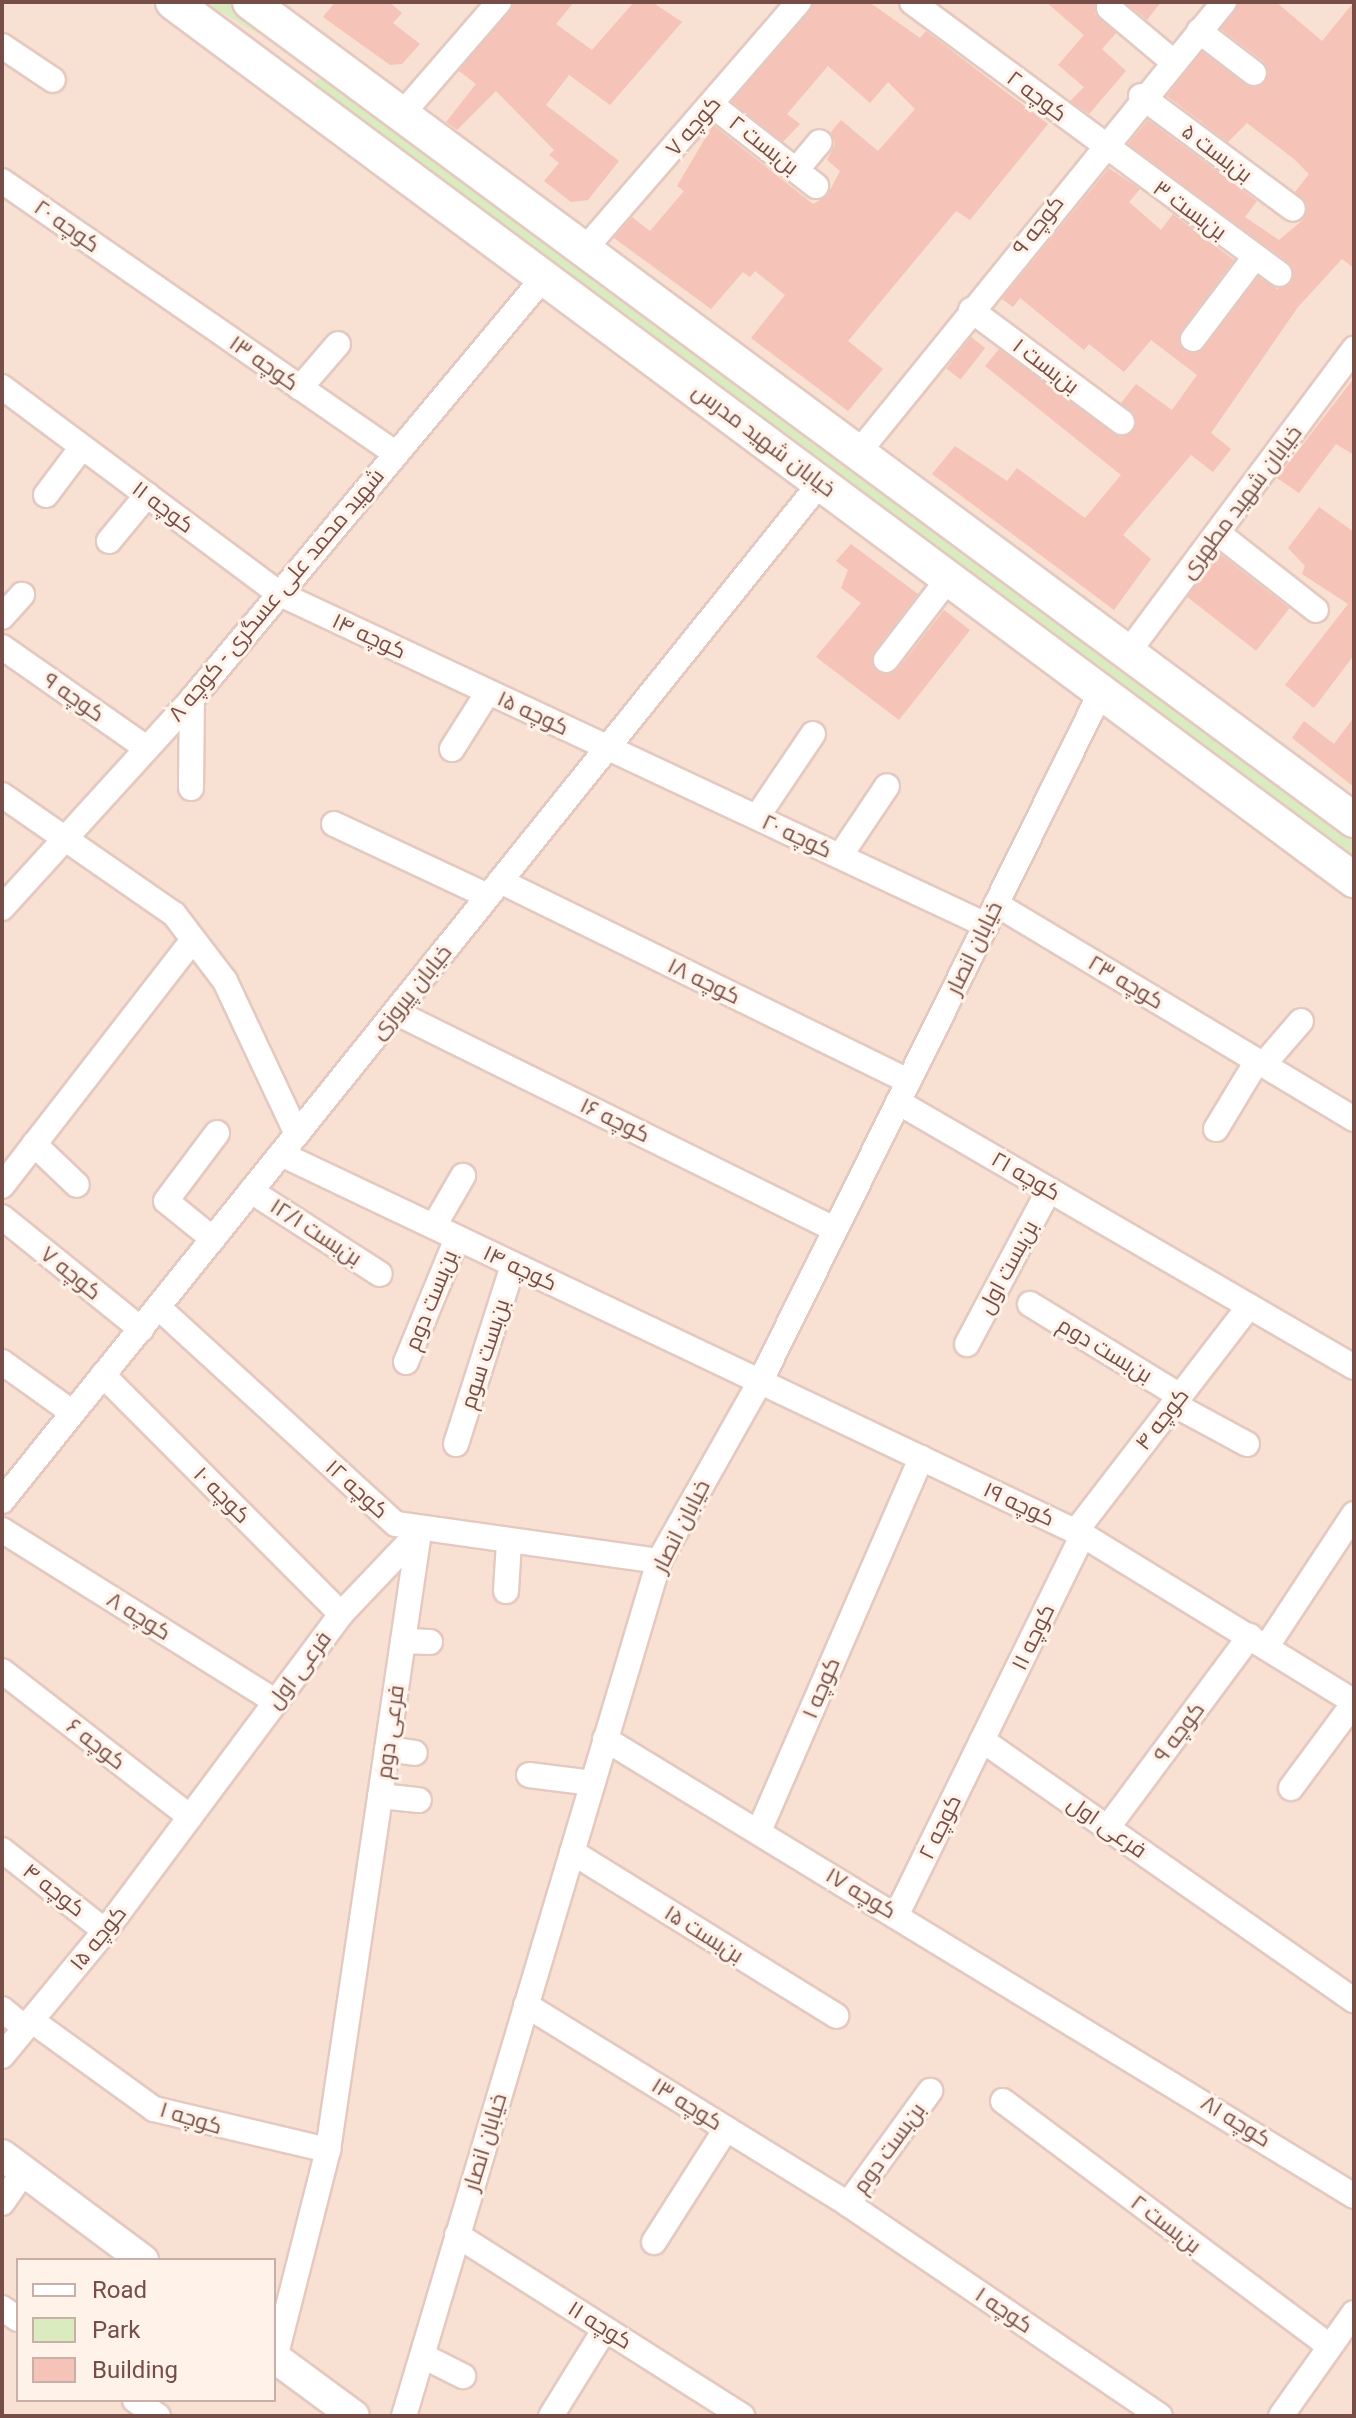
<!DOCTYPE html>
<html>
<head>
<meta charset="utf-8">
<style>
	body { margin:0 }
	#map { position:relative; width:1356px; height:2418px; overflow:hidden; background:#feede1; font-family:Roboto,Cairo,sans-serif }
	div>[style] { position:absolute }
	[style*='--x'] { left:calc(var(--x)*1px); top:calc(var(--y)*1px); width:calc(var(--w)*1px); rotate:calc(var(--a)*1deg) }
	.residential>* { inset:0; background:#f8e0d2 }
	.green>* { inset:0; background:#daecbf }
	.building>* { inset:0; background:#f5c3b7; transform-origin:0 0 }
	.roads { filter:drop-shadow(2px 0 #e4c9c0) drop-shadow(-2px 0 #e4c9c0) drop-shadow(0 2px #e4c9c0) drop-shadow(0 -2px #e4c9c0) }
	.minor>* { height:24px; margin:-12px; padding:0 12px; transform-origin:12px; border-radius:12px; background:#fff }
	.tertiary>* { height:30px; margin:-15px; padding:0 15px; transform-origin:15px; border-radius:15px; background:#fff }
	.secondary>* { height:34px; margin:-17px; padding:0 17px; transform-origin:17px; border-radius:17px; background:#fff }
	span { translate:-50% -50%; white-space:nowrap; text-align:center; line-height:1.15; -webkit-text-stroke:6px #fff2e9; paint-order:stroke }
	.street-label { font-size:22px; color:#764e47 }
	.frame { position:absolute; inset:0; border:4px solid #764e47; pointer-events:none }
	.legend { position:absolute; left:16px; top:2258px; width:260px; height:144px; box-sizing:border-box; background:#fff2e9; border:2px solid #c8b0a8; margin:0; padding:10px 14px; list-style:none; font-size:24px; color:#764e47 }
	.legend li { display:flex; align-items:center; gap:16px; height:40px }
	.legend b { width:40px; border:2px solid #c8b0a8 }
</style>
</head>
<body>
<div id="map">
	<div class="residential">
		<i style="clip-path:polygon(evenodd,2px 2px,1354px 2px,1354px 2416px,2px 2416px,2px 2px,18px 2260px,274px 2260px,274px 2400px,18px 2400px,18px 2260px)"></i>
	</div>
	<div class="green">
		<i style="clip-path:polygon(205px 2px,227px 2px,257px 24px,258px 34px)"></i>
		<i style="clip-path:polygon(325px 77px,1354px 841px,1354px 855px,315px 88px,316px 80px)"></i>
	</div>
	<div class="building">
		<i style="clip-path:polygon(335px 2px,389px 2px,402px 13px,393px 23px,420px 44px,402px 64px,390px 65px,323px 17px)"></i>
		<i style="clip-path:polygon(514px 2px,574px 2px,556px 24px,592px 50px,634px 2px,652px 2px,682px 22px,610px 105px,569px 75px,546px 105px,619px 161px,588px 200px,571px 202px,544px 181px,559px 163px,549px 155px,554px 150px,496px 91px,457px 130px,446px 122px,476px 84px,459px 71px)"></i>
		<i style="clip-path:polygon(814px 2px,869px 2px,920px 38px,926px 31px,1048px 124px,970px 220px,956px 211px,848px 341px,883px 369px,848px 411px,751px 338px,785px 295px,755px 271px,750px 277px,743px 272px,711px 309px,614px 238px,632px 217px,650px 231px,684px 191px,677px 186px,713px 125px,813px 204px,827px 196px,840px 171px,827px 160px,835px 144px,831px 132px,841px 120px,878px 151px,915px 109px,888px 82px,870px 103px,828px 66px,787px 114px,800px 124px,783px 142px,732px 102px)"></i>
		<i style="clip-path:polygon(1046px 2px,1096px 2px,1095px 14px,1116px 33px,1102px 49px,1126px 71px,1089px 114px,1070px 101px,1084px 87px,1058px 65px,1084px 35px)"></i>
		<i style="clip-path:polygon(1125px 2px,1161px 2px,1147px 20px)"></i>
		<i style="clip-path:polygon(1239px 2px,1276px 2px,1322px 41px,1354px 2px,1354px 268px,1342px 259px,1298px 307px,1211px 433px,1231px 449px,1213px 472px,1191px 455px,1123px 535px,1151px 559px,1114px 610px,932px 474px,955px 446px,1007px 481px,1017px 468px,1085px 518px,1121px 475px,985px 366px,999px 349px,1121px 437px,1137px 424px,1121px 403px,1136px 384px,1172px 410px,1197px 375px,1151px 340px,1124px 372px,1089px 344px,1084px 350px,1020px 298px,1013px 307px,1002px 299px,1109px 168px,1140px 189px,1129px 202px,1161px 230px,1173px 214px,1234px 260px,1181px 331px,1185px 351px,1204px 349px,1258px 277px,1277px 289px,1291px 282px,1288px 262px,1128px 144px,1148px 120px,1257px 201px,1245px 217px,1279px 240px,1304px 219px,1307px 204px,1295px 192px,1309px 174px,1294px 159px,1247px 123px,1228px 142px,1167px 96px,1202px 52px,1246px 85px,1266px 81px,1264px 62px,1221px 29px)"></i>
		<i style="left:971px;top:337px;width:18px;height:40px;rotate:38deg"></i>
		<i style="clip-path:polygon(1354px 378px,1354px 455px,1336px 444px,1299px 493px,1277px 478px)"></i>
		<i style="clip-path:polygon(1319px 507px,1354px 532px,1354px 655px,1314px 708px,1285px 685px,1348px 604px,1302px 574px,1305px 566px,1288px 548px)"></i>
		<i style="clip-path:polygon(851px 544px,918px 594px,874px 652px,878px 672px,897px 670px,944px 610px,970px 630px,899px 720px,816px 657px,861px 603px,841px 588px,848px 570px,836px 561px)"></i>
		<i style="left:1220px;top:554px;width:88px;height:54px;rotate:38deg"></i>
		<i style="clip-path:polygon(1354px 717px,1354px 787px,1292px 738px,1304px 721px,1334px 744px)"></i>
	</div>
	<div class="roads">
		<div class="minor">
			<i style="--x:912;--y:2;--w:457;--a:36.5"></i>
			<i style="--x:1109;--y:8;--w:81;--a:40"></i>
			<i style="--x:1199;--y:31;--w:69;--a:37.4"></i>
			<i style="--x:2;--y:46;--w:61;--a:33.7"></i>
			<i style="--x:1141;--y:96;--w:189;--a:36.6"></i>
			<i style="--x:712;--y:105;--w:132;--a:37.9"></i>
			<i style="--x:402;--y:114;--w:148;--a:-49.1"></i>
			<i style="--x:797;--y:169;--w:35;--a:-50"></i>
			<i style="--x:2;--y:181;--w:479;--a:34.7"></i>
			<i style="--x:584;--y:250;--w:328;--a:-49.1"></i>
			<i style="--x:971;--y:310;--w:188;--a:36.6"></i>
			<i style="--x:1193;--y:339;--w:103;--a:-52.9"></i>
			<i style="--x:2;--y:387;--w:347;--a:36.7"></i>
			<i style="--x:280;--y:594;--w:780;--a:25.12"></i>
			<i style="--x:300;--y:388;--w:58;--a:-49.2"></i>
			<i style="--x:858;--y:453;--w:581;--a:-50.94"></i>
			<i style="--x:46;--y:495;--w:60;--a:-53.1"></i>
			<i style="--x:1219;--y:534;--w:123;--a:38.1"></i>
			<i style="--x:109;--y:541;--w:60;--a:-50.4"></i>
			<i style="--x:2;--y:617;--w:30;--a:-48"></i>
			<i style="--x:2;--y:647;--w:174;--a:35"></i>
			<i style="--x:1126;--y:655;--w:382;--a:-53.3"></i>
			<i style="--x:886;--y:660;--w:103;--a:-52.5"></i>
			<i style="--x:452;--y:749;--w:67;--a:-57.7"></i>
			<i style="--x:191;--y:788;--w:89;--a:-89.4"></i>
			<i style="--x:2;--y:795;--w:209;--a:34.7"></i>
			<i style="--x:174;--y:914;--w:84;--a:52.7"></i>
			<i style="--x:225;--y:981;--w:169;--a:64.8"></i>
			<i style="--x:757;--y:817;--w:100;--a:-56"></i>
			<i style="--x:334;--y:824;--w:170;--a:25.1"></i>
			<i style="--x:840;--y:856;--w:84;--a:-56.1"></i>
			<i style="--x:500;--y:881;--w:455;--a:26.1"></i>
			<i style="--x:996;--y:904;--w:418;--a:31"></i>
			<i style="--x:2;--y:908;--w:282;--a:-47.7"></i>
			<i style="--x:192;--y:699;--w:550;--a:-50.17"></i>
			<i style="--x:395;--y:1012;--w:491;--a:26.3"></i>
			<i style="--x:1263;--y:1065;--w:58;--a:-49.2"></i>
			<i style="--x:898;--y:1102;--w:527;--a:30.16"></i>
			<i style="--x:1216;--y:1129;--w:79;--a:-58.9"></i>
			<i style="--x:34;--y:1144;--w:59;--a:43.6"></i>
			<i style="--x:281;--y:1154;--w:888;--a:25.41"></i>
			<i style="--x:1083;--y:1535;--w:318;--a:31.6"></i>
			<i style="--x:2;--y:1186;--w:311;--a:-52.2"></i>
			<i style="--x:251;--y:1191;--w:153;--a:32.8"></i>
			<i style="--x:2;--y:1217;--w:179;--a:38.9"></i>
			<i style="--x:434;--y:1226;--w:58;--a:-59.9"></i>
			<i style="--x:213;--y:1239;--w:60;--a:-141"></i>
			<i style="--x:166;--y:1201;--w:85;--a:-53.1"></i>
			<i style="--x:1030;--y:1304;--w:176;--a:31.5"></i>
			<i style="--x:158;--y:1307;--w:322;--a:42.4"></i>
			<i style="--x:396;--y:1524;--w:266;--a:8"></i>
			<i style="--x:967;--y:1344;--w:174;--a:-62"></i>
			<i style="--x:2;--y:1362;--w:87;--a:35.7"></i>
			<i style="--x:406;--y:1362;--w:134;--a:-67.6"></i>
			<i style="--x:103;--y:1375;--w:337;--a:45.1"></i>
			<i style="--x:1173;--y:1404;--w:84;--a:28.4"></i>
			<i style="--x:456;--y:1444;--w:188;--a:-72.3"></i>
			<i style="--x:2;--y:1501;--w:1307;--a:-51.21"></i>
			<i style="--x:2;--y:1530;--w:324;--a:32.1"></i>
			<i style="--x:1076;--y:1531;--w:284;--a:-52.4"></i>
			<i style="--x:506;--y:1591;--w:49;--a:-86.5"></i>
			<i style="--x:403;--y:1641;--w:27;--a:2"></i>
			<i style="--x:1267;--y:1646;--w:158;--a:-56.6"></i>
			<i style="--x:2;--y:1671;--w:238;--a:37.8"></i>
			<i style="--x:605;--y:1739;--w:877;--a:31.39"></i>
			<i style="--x:982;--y:1740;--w:454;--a:35"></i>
			<i style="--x:387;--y:1749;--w:28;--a:8"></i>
			<i style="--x:529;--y:1775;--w:64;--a:7.2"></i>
			<i style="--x:1291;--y:1788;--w:106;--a:-53.5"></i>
			<i style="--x:380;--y:1796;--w:39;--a:6"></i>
			<i style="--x:1108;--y:1827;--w:238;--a:-53.4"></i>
			<i style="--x:759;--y:1831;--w:407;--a:-66.5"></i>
			<i style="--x:2;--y:1850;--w:131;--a:38.2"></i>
			<i style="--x:572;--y:1852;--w:311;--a:31.8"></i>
			<i style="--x:897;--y:1914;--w:422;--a:-63.9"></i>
			<i style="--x:526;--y:2005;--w:379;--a:31.7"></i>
			<i style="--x:848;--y:2204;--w:377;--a:34.2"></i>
			<i style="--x:2;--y:2009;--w:30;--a:40"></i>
			<i style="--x:31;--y:2020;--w:152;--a:35.9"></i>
			<i style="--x:154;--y:2109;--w:179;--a:13.3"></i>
			<i style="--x:2;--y:2056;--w:162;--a:-50.5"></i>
			<i style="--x:105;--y:1931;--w:395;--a:-53.3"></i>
			<i style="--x:341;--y:1614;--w:113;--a:-46.4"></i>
			<i style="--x:1003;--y:2101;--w:408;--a:36.9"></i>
			<i style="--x:2;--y:2203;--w:38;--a:-55"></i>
			<i style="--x:848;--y:2204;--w:140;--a:-54"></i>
			<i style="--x:457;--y:2235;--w:338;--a:32.4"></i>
			<i style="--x:654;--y:2242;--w:134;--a:-57.5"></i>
			<i style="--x:2;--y:2308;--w:19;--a:35"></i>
			<i style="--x:423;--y:2356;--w:45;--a:26.6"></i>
			<i style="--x:275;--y:2358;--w:215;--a:-75.7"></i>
			<i style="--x:328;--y:2150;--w:625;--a:-81.62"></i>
			<i style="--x:135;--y:2400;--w:28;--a:35"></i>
			<i style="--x:404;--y:2416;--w:892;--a:-73.39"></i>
			<i style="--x:659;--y:1561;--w:206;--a:-60.6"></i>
			<i style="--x:760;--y:1382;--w:770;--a:-63.7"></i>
			<i style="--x:551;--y:2416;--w:102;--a:-58.2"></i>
			<i style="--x:1281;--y:2416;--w:126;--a:-54.7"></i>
		</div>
		<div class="tertiary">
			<i style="--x:2;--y:2155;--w:176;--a:36.7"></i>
			<i style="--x:274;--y:2357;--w:99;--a:36.4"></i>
		</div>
		<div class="secondary">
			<i style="--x:173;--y:2;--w:1472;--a:36.63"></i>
			<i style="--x:250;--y:2;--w:1374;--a:36.54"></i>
		</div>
	</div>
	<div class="street-label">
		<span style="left:1037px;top:96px;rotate:37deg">کوچه ۲</span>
		<span style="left:693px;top:126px;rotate:-49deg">کوچه ۷</span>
		<span style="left:764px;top:145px;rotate:38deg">بن‌بست ۲</span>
		<span style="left:1217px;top:153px;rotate:37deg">بن‌بست ۵</span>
		<span style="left:1190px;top:210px;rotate:36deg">بن‌بست ۳</span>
		<span style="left:1038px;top:225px;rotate:-52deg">کوچه ۹</span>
		<span style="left:67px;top:226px;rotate:35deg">کوچه ۲۰</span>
		<span style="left:264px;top:363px;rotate:35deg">کوچه ۱۳</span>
		<span style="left:1046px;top:366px;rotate:37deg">بن‌بست ۱</span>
		<span style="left:764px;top:440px;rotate:37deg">خیابان شهید مدرس</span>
		<span style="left:1241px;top:502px;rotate:-53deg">خیابان شهید مطهری</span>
		<span style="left:163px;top:507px;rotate:37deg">کوچه ۱۱</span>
		<span style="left:276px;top:595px;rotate:-50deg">شهید محمد علی عسگری - کوچه ۸</span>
		<span style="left:369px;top:636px;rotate:25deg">کوچه ۱۴</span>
		<span style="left:74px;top:697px;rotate:35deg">کوچه ۹</span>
		<span style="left:533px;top:713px;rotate:25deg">کوچه ۱۵</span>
		<span style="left:797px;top:836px;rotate:25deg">کوچه ۲۰</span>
		<span style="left:974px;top:948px;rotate:-64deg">خیابان انصار</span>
		<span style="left:704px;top:981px;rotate:26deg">کوچه ۱۸</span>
		<span style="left:1126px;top:982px;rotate:31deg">کوچه ۲۳</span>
		<span style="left:411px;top:992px;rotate:-51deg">خیابان پیروزی</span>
		<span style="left:615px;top:1120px;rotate:26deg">کوچه ۱۶</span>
		<span style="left:1026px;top:1176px;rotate:30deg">کوچه ۲۱</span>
		<span style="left:316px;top:1232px;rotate:33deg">بن‌بست ۱۲/۱</span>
		<span style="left:1008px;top:1267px;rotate:-62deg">بن‌بست اول</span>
		<span style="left:520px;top:1268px;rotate:25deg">کوچه ۱۴</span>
		<span style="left:71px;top:1273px;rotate:39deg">کوچه ۷</span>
		<span style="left:431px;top:1300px;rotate:-68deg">بن‌بست دوم</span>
		<span style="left:1105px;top:1350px;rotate:31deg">بن‌بست دوم</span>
		<span style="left:485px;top:1354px;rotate:-72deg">بن‌بست سوم</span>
		<span style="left:1162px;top:1419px;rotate:-52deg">کوچه ۴</span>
		<span style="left:357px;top:1489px;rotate:42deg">کوچه ۱۲</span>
		<span style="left:222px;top:1495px;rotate:45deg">کوچه ۱۰</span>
		<span style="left:1019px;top:1504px;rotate:25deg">کوچه ۱۹</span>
		<span style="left:681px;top:1526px;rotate:-63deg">خیابان انصار</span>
		<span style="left:139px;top:1616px;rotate:32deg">کوچه ۸</span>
		<span style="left:1033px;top:1637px;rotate:-64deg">کوچه ۱۱</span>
		<span style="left:299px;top:1670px;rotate:-53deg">فرعی اول</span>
		<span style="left:821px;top:1688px;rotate:-67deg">کوچه ۱</span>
		<span style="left:390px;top:1732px;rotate:-82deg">فرعی دوم</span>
		<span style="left:1179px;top:1732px;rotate:-53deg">کوچه ۹</span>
		<span style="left:96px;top:1744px;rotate:38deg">کوچه ۶</span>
		<span style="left:940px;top:1827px;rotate:-64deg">کوچه ۲</span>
		<span style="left:1107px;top:1827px;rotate:35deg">فرعی اول</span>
		<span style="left:54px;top:1890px;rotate:38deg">کوچه ۴</span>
		<span style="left:861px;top:1893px;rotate:31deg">کوچه ۱۷</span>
		<span style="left:704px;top:1934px;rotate:32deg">بن‌بست ۱۵</span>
		<span style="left:98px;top:1938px;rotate:-51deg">کوچه ۱۵</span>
		<span style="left:687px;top:2104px;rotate:32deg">کوچه ۱۳</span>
		<span style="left:191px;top:2118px;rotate:17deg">کوچه ۱</span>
		<span style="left:1236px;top:2121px;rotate:32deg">کوچه ۸۱</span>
		<span style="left:485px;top:2142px;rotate:-73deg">خیابان انصار</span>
		<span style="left:889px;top:2148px;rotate:-54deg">بن‌بست دوم</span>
		<span style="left:1166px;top:2224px;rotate:37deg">بن‌بست ۲</span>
		<span style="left:1004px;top:2310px;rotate:34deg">کوچه ۱</span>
		<span style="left:600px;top:2325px;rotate:32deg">کوچه ۱۱</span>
	</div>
	<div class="frame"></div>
	<ul class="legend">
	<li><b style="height:10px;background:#fff"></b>Road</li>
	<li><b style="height:22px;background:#daecbf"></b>Park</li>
	<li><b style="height:22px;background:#f5c3b7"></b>Building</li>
	</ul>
</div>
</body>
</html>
